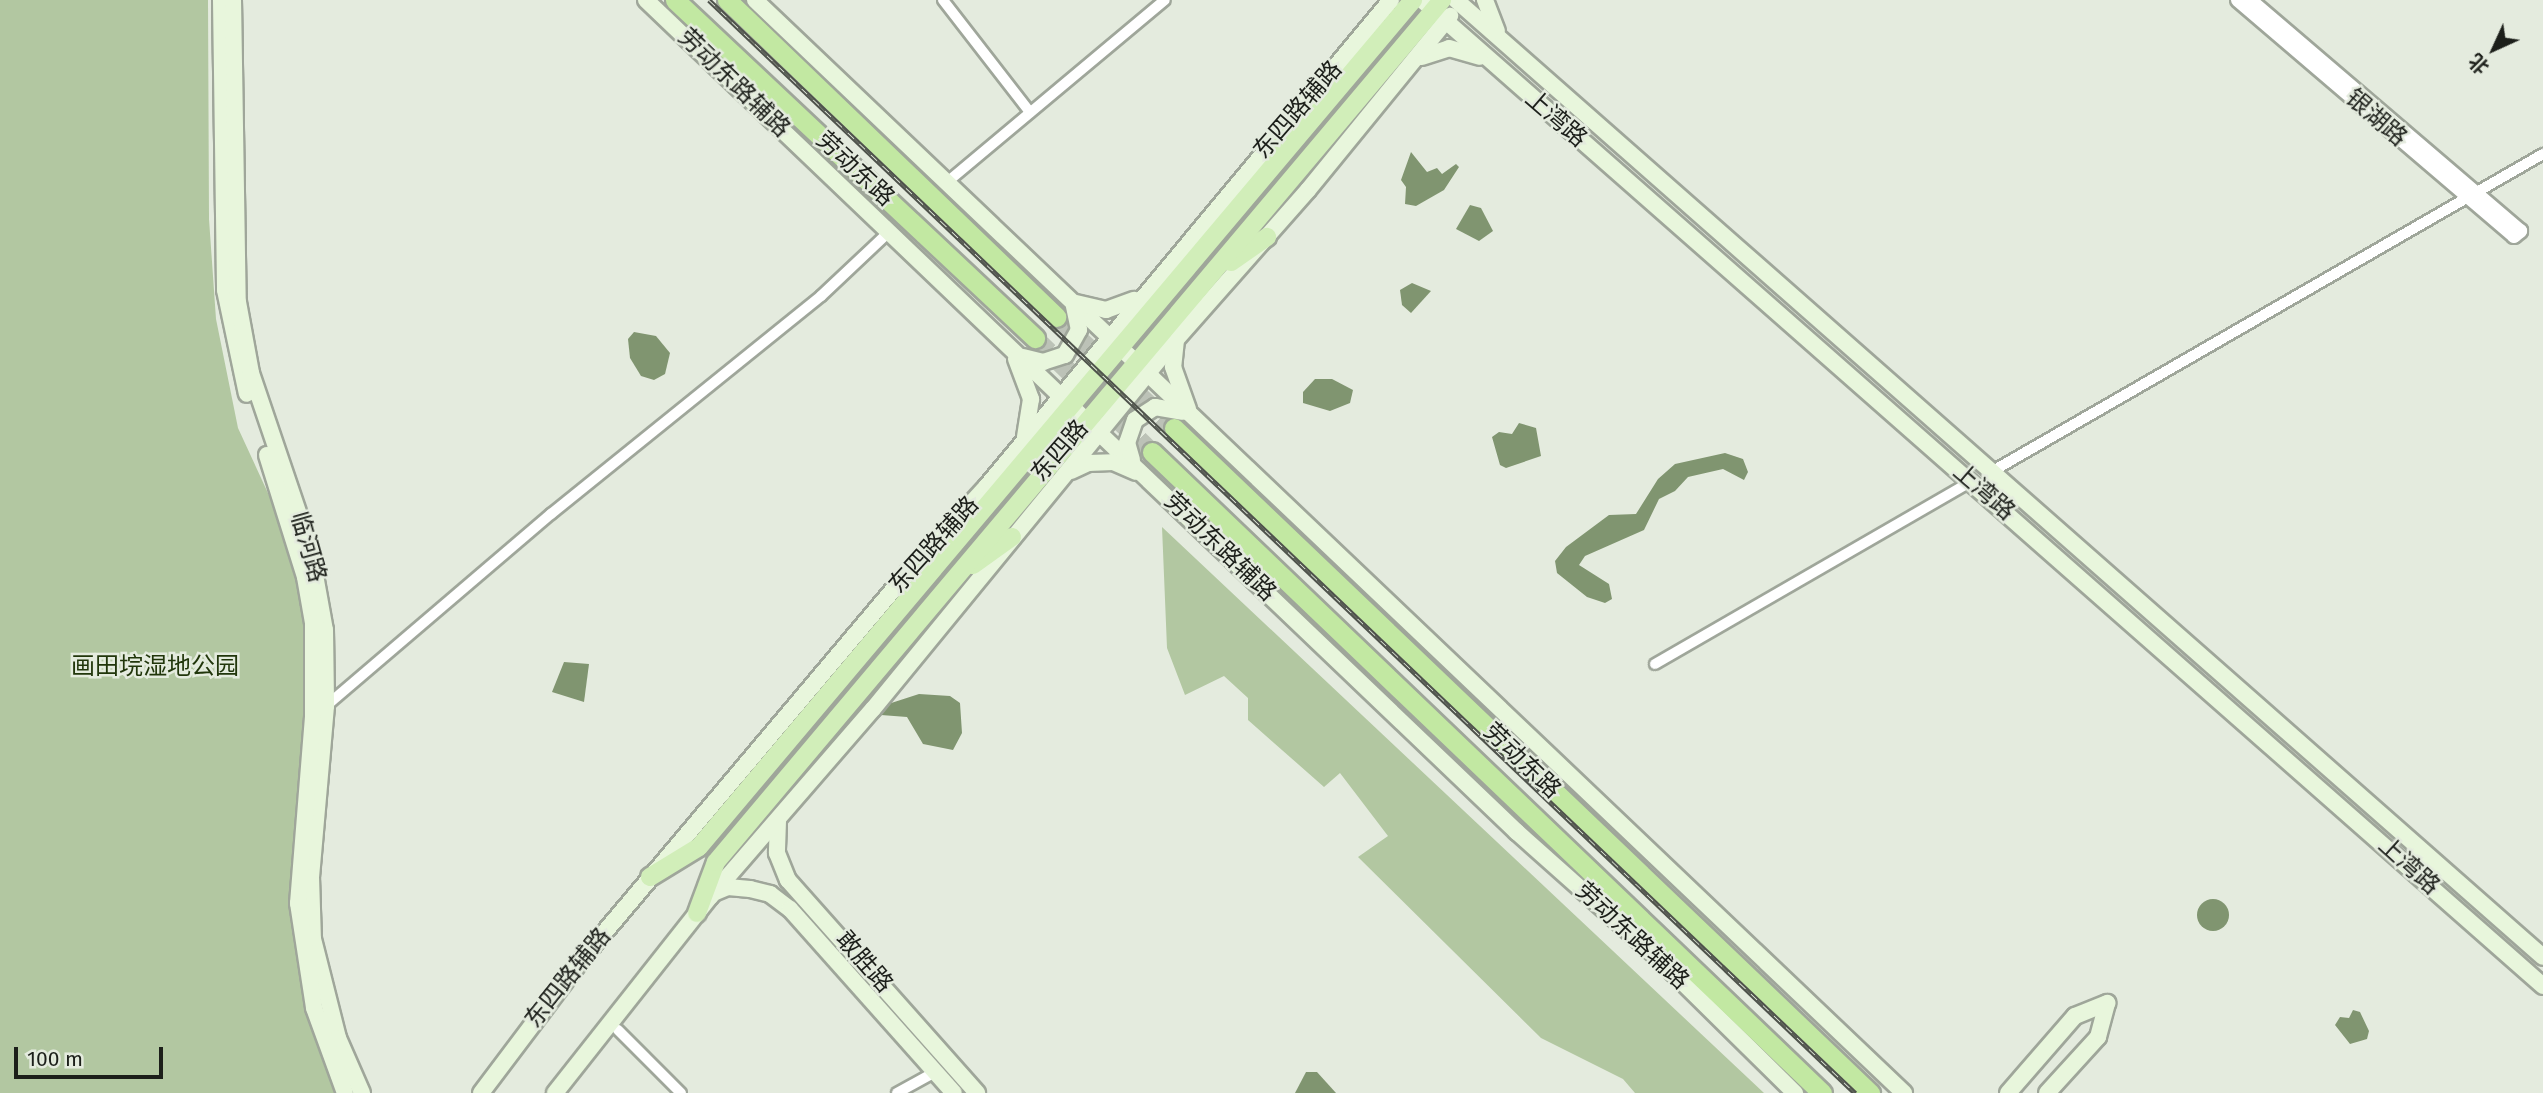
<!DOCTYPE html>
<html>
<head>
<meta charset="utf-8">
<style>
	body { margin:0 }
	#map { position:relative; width:2543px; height:1093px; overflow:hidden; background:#e4ebde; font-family:"Fira Sans","Noto Sans SC",sans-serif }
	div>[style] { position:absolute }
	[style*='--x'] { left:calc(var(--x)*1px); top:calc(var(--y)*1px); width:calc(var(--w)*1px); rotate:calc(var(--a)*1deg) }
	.green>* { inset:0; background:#b2c7a1 }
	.water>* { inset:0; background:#809570 }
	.round { border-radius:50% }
	.trunk-tunnel>* { height:19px; margin-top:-9.5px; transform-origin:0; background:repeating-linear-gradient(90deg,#bcc2b7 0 19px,transparent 0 29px) }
	.roads { filter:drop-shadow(2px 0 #9fa69a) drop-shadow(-2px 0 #9fa69a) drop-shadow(0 2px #9fa69a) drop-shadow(0 -2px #9fa69a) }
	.minor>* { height:10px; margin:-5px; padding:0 5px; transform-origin:5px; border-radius:5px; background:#fff }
	.tertiary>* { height:14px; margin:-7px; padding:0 7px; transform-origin:7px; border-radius:7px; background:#fff }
	.secondary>* { height:16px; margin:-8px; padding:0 8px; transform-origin:8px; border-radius:8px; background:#e8f6dc }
	.primary>* { height:18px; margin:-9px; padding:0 9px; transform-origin:9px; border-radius:9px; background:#d1eeb9 }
	.trunk>* { height:19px; margin:-9.5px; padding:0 9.5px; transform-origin:9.5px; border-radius:9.5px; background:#c2e8a2 }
	.rail>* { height:5px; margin-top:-2.5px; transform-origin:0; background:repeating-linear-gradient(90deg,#e4ebde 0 8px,#4e524b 0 16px); box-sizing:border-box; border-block:2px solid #4e524b }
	span { translate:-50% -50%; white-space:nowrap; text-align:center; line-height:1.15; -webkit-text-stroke:5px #e4ebde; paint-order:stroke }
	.street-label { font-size:24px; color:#1c1f1a }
	.park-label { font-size:24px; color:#21360b }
	.north { position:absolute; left:2459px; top:14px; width:70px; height:70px; -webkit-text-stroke:5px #e4ebde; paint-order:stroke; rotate:225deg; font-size:19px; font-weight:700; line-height:28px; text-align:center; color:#1c1f1a }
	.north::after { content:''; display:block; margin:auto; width:24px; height:32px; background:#1c1f1a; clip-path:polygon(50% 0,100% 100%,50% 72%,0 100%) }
	.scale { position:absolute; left:14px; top:1047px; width:149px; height:32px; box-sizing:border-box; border:4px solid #1c1f1a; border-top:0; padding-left:9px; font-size:21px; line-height:24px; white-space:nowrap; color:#1c1f1a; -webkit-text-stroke:5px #e4ebde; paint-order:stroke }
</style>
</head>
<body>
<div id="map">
	<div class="green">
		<i style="clip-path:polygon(0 0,208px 0,209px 219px,216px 319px,238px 428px,285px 530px,306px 629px,309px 664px,292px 896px,293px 931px,311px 1028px,337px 1093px,0 1093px)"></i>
		<i style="clip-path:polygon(1162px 527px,1764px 1093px,1635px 1093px,1623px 1079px,1541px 1038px,1358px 857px,1388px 836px,1340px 773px,1324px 787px,1248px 720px,1248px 698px,1224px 676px,1185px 695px,1167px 648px)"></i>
	</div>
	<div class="water">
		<i style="clip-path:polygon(1411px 152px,1427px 172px,1437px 168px,1442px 174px,1456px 164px,1459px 167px,1444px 190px,1416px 206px,1405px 204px,1406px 187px,1401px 180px)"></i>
		<i style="clip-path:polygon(1470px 205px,1481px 208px,1493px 231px,1479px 241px,1456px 229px)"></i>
		<i style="clip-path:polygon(1412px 283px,1431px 291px,1411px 313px,1402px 305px,1400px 290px)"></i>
		<i style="clip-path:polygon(634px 332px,656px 336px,670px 353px,665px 374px,654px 380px,641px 376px,630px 358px,628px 339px)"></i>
		<i style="clip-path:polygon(1315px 379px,1332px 379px,1353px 390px,1350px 403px,1330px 411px,1303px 403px,1303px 392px)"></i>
		<i style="clip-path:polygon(1519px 423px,1536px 428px,1541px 456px,1506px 468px,1500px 465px,1492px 437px,1499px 432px,1512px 434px)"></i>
		<i style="clip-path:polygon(1725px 453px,1743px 459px,1748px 472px,1744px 480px,1723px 469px,1688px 477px,1675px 491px,1659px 499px,1644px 530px,1585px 556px,1579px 565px,1609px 584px,1612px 599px,1605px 603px,1587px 597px,1557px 573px,1555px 561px,1566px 547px,1609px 515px,1636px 514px,1658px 479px,1675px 464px)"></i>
		<i style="clip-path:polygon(564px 662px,589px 664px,584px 702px,552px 692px)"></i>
		<i style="clip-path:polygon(919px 694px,950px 696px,960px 703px,962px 733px,953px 750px,923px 744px,907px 717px,881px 715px,882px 706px)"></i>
		<i class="round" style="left:2197px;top:899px;width:32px;height:32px"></i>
		<i style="clip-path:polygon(2353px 1010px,2360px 1012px,2369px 1031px,2367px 1039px,2350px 1044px,2335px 1025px,2340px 1017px,2349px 1018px)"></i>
		<i style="clip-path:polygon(1306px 1072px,1317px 1072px,1336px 1093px,1295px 1093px)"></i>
	</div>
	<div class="trunk-tunnel">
		<i style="--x:1056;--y:317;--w:162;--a:43.2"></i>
		<i style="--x:1035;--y:338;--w:163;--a:44.3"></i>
	</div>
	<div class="roads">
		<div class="minor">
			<i style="--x:943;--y:0;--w:142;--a:52.2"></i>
			<i style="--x:946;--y:183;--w:285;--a:-39.9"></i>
			<i style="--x:1991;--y:472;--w:637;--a:-29.95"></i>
			<i style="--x:1655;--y:664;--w:366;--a:-30"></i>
			<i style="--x:326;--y:706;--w:296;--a:-40.5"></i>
			<i style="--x:551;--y:514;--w:347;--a:-38.9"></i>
			<i style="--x:821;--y:296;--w:93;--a:-43.3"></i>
			<i style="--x:618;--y:1030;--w:89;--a:45"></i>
			<i style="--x:897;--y:1093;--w:43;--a:-28.9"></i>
		</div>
		<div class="tertiary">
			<i style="--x:2238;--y:0;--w:363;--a:40.5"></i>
			<i style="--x:2514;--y:236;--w:8;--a:-40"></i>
			<i style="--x:2520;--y:231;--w:355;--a:-139.5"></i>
		</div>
		<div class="secondary">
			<i style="--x:221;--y:0;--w:290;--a:89.2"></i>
			<i style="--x:225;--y:290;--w:106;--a:78.1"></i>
			<i style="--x:233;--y:0;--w:302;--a:89.1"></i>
			<i style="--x:238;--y:302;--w:72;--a:79.6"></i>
			<i style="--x:251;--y:373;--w:184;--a:71.3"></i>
			<i style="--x:310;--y:547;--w:84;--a:79.8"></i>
			<i style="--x:325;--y:630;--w:76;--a:89.2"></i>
			<i style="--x:326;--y:706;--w:172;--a:95"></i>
			<i style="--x:311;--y:877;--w:62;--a:88.2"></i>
			<i style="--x:313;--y:939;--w:102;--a:75.8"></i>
			<i style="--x:338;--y:1038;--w:60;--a:66.4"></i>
			<i style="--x:646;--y:0;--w:1205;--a:43.69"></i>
			<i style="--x:1517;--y:832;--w:185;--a:41.7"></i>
			<i style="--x:1655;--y:955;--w:197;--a:44.6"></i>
			<i style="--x:755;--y:0;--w:1586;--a:43.57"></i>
			<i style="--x:1422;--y:0;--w:1493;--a:41.33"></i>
			<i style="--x:1456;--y:0;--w:1448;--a:41.36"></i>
			<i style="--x:1485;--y:0;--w:33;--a:69"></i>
			<i style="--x:1422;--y:57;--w:28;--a:-18"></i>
			<i style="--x:1449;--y:48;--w:32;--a:16"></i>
			<i style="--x:1076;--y:303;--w:31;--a:13"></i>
			<i style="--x:1106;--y:310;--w:30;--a:-20"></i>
			<i style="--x:1176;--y:340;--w:27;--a:96"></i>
			<i style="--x:1173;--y:367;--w:45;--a:70.3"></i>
			<i style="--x:1023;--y:357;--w:21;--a:14"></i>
			<i style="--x:1043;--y:362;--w:23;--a:-18"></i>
			<i style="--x:1065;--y:355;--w:29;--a:-61"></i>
			<i style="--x:1079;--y:330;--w:25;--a:-102"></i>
			<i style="--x:1016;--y:359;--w:43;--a:69.4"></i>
			<i style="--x:1031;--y:399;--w:39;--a:99"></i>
			<i style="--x:267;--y:455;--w:128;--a:72.7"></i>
			<i style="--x:305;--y:577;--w:47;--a:80.1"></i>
			<i style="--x:313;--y:623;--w:94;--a:90"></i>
			<i style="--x:313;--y:717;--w:187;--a:94.6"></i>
			<i style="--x:298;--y:903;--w:106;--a:81.3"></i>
			<i style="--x:314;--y:1008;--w:90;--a:70"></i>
			<i style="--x:1132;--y:460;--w:18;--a:-106"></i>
			<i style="--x:1127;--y:443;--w:24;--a:-71"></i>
			<i style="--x:1135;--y:420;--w:24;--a:-33"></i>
			<i style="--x:1155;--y:407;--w:28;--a:10"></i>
			<i style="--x:1071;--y:471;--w:19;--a:-25"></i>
			<i style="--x:1088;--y:463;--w:25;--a:-2"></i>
			<i style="--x:1113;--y:462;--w:25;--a:23"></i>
			<i style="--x:778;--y:821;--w:32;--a:92"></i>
			<i style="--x:777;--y:853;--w:29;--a:68"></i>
			<i style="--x:788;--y:880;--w:285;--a:48.4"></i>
			<i style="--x:716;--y:892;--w:13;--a:-23"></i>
			<i style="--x:728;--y:887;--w:22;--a:5"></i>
			<i style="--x:750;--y:889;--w:21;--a:14"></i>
			<i style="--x:770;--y:894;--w:25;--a:37"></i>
			<i style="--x:790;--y:909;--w:246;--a:48.3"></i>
			<i style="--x:481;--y:1093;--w:168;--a:-53"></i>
			<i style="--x:582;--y:959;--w:507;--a:-49.88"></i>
			<i style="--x:909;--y:571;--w:115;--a:-47.5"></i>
			<i style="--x:987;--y:486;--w:632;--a:-50.26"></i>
			<i style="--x:555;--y:1093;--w:250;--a:-51.7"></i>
			<i style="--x:710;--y:897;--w:249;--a:-49.1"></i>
			<i style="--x:873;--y:709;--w:463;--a:-50.7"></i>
			<i style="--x:1166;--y:351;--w:215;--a:-48.6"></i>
			<i style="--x:1308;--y:190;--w:225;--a:-50.8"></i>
			<i style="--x:2008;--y:1093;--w:102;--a:-49"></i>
			<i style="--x:2075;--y:1016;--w:35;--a:-22"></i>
			<i style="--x:2047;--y:1093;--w:76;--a:-47.7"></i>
			<i style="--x:2098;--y:1037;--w:35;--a:-75"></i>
		</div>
		<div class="primary">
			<i style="--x:1267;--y:147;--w:43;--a:-37.4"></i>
			<i style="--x:1231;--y:262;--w:44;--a:-34.8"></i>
			<i style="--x:922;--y:558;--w:36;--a:-36"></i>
			<i style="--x:973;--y:565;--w:48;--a:-35.7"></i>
			<i style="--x:650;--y:877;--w:57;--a:-31.5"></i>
			<i style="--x:699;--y:847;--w:1108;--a:-49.87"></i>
			<i style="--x:697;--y:913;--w:54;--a:-69.6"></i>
			<i style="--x:716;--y:862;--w:1127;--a:-49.89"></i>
		</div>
		<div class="trunk">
			<i style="--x:675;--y:0;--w:494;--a:43.2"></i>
			<i style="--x:727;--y:0;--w:457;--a:43.9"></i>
			<i style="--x:1174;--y:428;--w:963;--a:43.7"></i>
			<i style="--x:1152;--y:452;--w:927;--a:43.73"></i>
		</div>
	</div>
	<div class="rail">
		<i style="--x:709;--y:0;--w:1584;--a:43.64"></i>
	</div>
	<div class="street-label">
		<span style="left:734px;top:83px;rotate:44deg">劳动东路辅路</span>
		<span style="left:1298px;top:110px;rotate:-49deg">东四路辅路</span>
		<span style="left:2376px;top:118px;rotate:41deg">银湖路</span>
		<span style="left:1556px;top:119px;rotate:41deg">上湾路</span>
		<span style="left:855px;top:169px;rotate:43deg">劳动东路</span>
		<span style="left:1060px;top:451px;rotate:-49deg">东四路</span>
		<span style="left:1984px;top:492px;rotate:41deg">上湾路</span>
		<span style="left:934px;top:545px;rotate:-48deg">东四路辅路</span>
		<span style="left:308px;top:547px;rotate:74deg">临河路</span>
		<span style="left:1220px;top:547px;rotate:44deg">劳动东路辅路</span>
		<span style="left:1522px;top:761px;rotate:44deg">劳动东路</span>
		<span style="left:2409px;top:866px;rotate:42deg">上湾路</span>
		<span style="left:1632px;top:936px;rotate:43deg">劳动东路辅路</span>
		<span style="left:864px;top:962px;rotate:49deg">敢胜路</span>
		<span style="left:568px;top:978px;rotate:-51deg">东四路辅路</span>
	</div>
	<div class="park-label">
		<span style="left:155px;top:667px">画田垸湿地公园</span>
	</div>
	<div class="north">北</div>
	<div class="scale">100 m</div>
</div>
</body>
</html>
